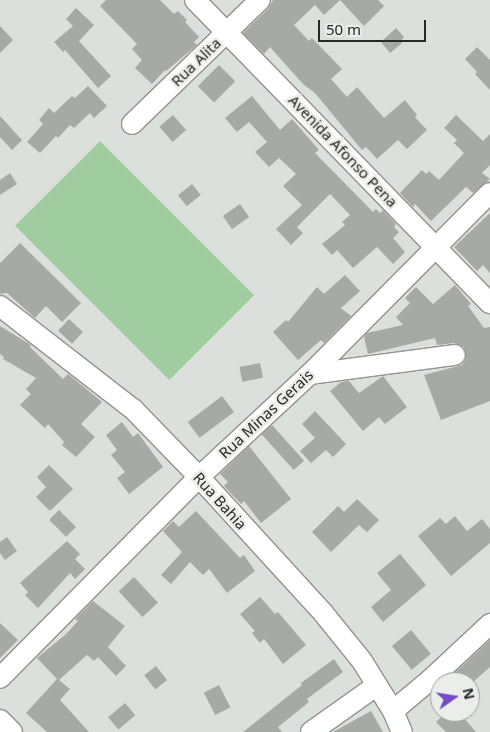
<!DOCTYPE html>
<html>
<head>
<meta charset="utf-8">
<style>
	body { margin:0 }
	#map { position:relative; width:490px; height:732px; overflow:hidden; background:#dce0dc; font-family:"Noto Sans",sans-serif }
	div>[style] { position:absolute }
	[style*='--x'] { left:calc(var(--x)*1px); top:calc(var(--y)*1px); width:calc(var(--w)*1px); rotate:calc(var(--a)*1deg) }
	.green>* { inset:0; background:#a0cda0; transform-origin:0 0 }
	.building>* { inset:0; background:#a6a9a6; transform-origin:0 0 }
	.roads { filter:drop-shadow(1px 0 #919491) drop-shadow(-1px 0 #919491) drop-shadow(0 1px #919491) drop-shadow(0 -1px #919491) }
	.minor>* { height:20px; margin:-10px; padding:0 10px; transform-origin:10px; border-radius:10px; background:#fff }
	span { translate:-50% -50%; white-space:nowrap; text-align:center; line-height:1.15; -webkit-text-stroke:5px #eaedea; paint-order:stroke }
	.street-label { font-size:15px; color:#282928 }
	.north { position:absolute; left:430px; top:672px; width:50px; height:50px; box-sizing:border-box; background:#eaedea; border:1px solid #9c9f9c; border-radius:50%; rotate:77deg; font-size:14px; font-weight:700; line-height:20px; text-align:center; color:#282928 }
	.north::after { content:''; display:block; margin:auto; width:18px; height:22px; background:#744cc5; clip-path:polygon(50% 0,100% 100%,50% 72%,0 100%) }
	.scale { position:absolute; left:318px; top:20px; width:108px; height:22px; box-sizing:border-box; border:2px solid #282928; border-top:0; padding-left:6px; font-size:15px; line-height:18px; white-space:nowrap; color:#282928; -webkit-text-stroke:4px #eaedea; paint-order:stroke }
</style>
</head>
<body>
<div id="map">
	<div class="green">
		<i style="left:100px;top:141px;width:218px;height:120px;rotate:45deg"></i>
	</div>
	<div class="building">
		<i style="clip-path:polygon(106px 0,160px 0,174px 14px,178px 11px,187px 20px,185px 22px,199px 37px,194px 42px,197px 45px,166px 71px,165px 70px,152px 84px,135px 68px,142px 60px,132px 49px,137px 44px,100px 6px)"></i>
		<i style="clip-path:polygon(273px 0,378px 0,384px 6px,364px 26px,340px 0,324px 15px,315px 5px,294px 25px,309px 41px,312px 38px,342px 69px,331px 79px,347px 97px,357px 87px,384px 118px,405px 100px,417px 115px,415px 117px,427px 130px,407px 149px,398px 140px,377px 159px,366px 147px,362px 150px,315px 93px,303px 84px,270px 47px,264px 54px,243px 33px,268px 9px)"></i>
		<i style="clip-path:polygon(76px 8px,94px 25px,79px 41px,111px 76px,98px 88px,65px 50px,63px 52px,54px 42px,73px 26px,66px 19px)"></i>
		<i style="clip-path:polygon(0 26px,13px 40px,0 53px)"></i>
		<i style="clip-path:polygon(396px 28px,404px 37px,401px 41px,402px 43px,390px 53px,381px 42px)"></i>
		<i style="clip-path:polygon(477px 47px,490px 60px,490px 90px,475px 74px,477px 72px,465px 59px)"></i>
		<i style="left:219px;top:65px;width:23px;height:30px;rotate:45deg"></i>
		<i style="clip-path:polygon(88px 86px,107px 106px,94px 118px,90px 113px,74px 128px,70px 125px,58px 138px,56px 136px,40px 153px,27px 142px,43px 124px,39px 120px,49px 108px,54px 113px,72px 96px,75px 98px)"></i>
		<i style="clip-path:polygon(252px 96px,280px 130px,292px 119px,319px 150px,315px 153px,373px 212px,376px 209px,380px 213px,383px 210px,396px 224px,394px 227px,399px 232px,393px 238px,405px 252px,393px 264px,377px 247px,353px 268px,337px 250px,332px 255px,322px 244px,345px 225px,342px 222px,350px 215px,330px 194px,297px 227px,303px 233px,291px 245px,276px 229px,302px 205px,283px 186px,296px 174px,279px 158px,269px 167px,255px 152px,267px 142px,249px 122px,237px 132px,225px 118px)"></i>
		<i style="left:173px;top:115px;width:20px;height:18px;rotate:49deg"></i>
		<i style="clip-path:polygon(456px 115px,483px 141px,490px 134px,490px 165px,482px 173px,490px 179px,473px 193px,466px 187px,431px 221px,415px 204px,413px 207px,400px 193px,422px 170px,426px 174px,429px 171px,439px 180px,464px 153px,454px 143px,457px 140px,444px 128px)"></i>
		<i style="clip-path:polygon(0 116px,22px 140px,12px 150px,0 137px)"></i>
		<i style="clip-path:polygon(10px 173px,17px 184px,0 195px,0 180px)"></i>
		<i style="left:192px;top:184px;width:14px;height:18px;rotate:51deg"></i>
		<i style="left:240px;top:204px;width:16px;height:21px;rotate:55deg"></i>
		<i style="clip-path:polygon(490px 213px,490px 273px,483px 265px,477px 271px,454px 247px)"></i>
		<i style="clip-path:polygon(20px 243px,81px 303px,62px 322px,46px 306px,35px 318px,7px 293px,0 294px,0 263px)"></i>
		<i style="clip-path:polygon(345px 275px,360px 291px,341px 308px,351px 316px,324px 343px,321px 340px,298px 360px,273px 332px,286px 320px,288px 322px,317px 287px,324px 294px)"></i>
		<i style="clip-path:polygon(455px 285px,471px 304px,468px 306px,484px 328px,490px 327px,490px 401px,441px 420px,424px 375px,462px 365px,466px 359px,464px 347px,454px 343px,437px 345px,435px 338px,368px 354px,364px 337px,367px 333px,403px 325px,396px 317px,410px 303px,405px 298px,416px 287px,433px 304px)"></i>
		<i style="left:69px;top:319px;width:19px;height:16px;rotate:43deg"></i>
		<i style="clip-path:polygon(0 326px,31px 345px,30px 347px,63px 379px,68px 374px,102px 402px,81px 424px,95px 437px,76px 457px,62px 445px,64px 442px,48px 424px,45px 428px,20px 405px,31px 394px,26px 389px,36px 378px,3px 359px,4px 357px,0 354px)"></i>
		<i style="left:260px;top:363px;width:15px;height:21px;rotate:79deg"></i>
		<i style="clip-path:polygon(383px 376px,407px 407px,385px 424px,379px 417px,363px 431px,330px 391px,341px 382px,349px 381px,359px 393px)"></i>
		<i style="left:222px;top:396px;width:20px;height:43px;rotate:53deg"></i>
		<i style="clip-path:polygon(315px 411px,346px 444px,333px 457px,326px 450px,311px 463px,300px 451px,315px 438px,302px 424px)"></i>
		<i style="clip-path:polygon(122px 422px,133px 437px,138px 433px,163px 467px,129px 494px,117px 478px,125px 472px,111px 455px,117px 450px,106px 435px)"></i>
		<i style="left:272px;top:425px;width:48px;height:14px;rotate:48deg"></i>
		<i style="clip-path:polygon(249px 446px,291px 499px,261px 523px,244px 501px,241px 504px,224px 486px,228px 482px,220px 474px)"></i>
		<i style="clip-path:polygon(49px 465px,73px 489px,50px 511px,36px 497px,46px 487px,37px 477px)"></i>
		<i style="clip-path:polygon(357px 499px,379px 520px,367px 532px,359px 525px,331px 552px,312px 532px,338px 506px,344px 512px)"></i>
		<i style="left:59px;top:510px;width:24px;height:14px;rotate:45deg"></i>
		<i style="clip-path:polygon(196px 511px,240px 558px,244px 555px,255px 571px,227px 593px,209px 569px,203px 575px,190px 562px,171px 584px,161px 575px,182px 552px,163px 531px,173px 521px,179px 527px)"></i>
		<i style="clip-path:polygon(455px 516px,467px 531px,482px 519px,490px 529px,490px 543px,451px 576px,418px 536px,440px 518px,446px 524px)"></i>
		<i style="clip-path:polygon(7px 537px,17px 551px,5px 560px,0 553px,0 542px)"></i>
		<i style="clip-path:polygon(67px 541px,80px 554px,75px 559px,85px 569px,75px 579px,70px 573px,38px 608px,25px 595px,28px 592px,20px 583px)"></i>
		<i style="clip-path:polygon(400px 554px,426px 585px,383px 622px,371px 607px,391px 590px,377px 573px)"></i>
		<i style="left:134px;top:577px;width:35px;height:21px;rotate:47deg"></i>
		<i style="clip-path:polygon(260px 597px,275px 614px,278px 612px,306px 645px,283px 664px,264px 639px,260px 643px,252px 633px,255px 631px,240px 614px)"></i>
		<i style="clip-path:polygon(93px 601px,125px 626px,108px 647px,126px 666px,116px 676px,98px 657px,94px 661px,87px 655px,59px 680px,70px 689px,60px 700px,89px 732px,47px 732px,26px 713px,57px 679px,37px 658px,66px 634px,78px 621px,75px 619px)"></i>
		<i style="clip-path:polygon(0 623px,18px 640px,0 658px)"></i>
		<i style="left:411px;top:630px;width:31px;height:25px;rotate:50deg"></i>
		<i style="clip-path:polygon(490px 640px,490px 667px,473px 682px,445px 682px)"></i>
		<i style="clip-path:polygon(334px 659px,343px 672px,307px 699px,309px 702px,278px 727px,282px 732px,243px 732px,302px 685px,301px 683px)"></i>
		<i style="left:156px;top:666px;width:18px;height:15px;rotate:52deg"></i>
		<i style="left:219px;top:685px;width:25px;height:17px;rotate:63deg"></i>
		<i style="left:125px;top:703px;width:16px;height:22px;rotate:50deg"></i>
		<i style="clip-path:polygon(371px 711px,383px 732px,333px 732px)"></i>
		<i style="clip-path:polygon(447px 712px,471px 712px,464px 718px,476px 732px,446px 732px,436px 722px)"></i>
	</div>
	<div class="roads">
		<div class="minor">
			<i style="--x:195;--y:0;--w:423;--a:45.8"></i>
			<i style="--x:132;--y:124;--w:178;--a:-44.1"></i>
			<i style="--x:0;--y:306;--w:168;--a:37.8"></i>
			<i style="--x:133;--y:409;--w:95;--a:45.9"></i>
			<i style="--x:199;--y:477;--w:185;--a:47.6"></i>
			<i style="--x:324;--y:614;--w:60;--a:51"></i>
			<i style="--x:362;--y:661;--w:59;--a:58.2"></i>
			<i style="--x:393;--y:711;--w:23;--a:67"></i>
			<i style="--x:310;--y:374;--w:146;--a:-7.5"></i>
			<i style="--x:0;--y:678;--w:283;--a:-45.3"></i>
			<i style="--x:199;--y:477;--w:151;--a:-42.9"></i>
			<i style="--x:310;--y:374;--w:255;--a:-45.2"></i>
			<i style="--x:393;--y:711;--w:50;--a:-40.1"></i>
			<i style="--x:431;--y:679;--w:81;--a:-43"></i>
			<i style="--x:0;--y:720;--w:17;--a:45"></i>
			<i style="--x:311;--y:732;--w:80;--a:-35.3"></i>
		</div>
	</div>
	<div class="street-label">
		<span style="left:196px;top:62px;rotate:-44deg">Rua Alita</span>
		<span style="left:343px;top:151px;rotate:46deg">Avenida Afonso Pena</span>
		<span style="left:266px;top:414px;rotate:-43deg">Rua Minas Gerais</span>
		<span style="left:220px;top:501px;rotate:48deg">Rua Bahia</span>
	</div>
	<div class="north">N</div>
	<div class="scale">50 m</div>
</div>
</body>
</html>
